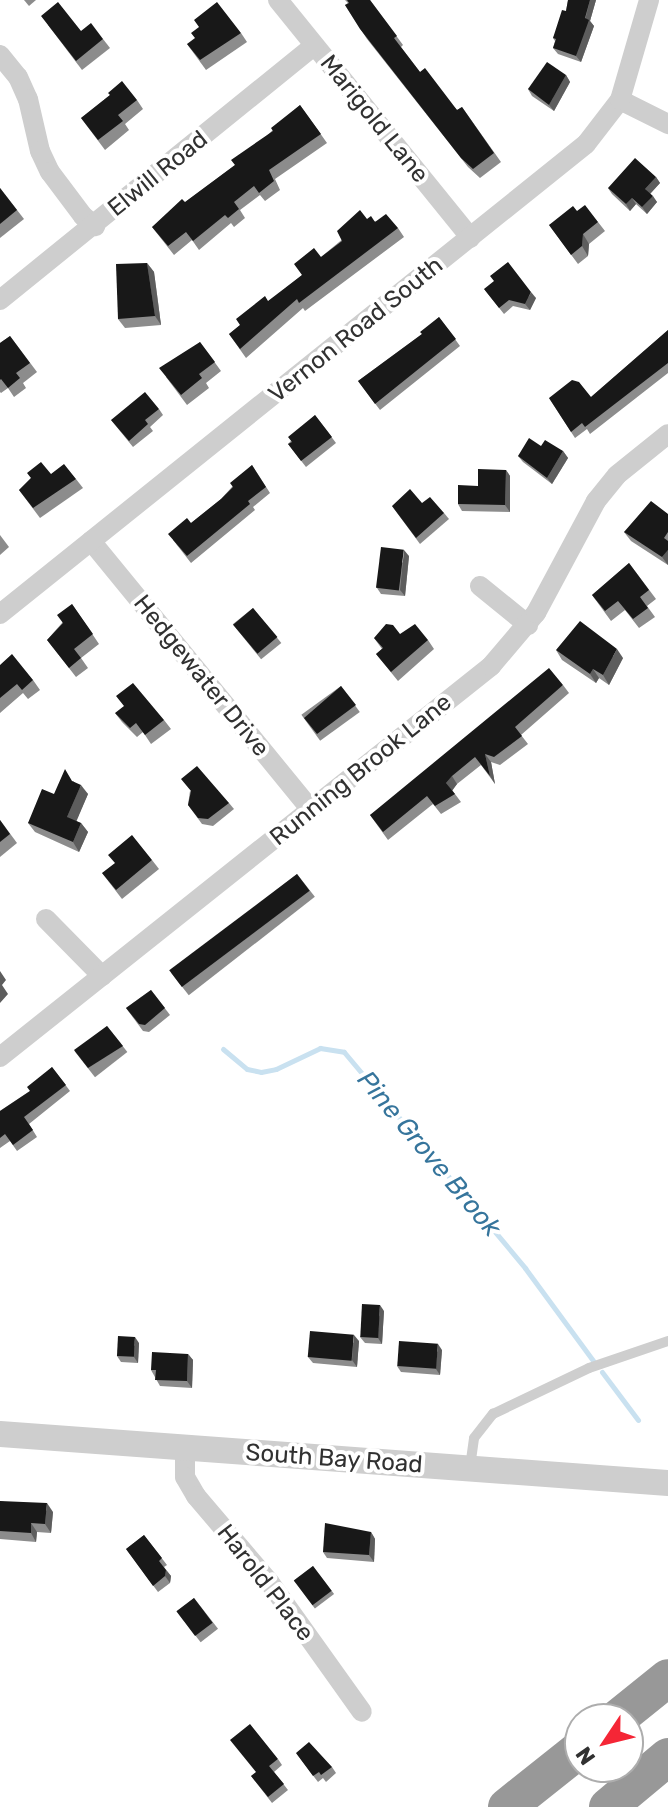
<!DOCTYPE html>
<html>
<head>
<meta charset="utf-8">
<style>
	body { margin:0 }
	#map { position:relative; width:668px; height:1807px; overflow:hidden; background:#fff; font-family:Rubik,sans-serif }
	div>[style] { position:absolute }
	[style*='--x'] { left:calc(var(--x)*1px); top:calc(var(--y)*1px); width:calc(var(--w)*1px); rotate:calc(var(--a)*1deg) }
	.stream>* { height:5px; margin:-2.5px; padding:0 2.5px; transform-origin:2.5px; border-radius:2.5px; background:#c9e1f0 }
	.service>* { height:10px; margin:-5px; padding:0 5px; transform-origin:5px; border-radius:5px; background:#cecece }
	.minor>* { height:20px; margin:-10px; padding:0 10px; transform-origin:10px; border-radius:10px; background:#cecece }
	.tertiary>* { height:26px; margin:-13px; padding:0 13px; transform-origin:13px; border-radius:13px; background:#cecece }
	.motorway>* { height:38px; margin:-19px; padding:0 19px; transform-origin:19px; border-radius:19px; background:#989898 }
	.wall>* { inset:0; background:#8c8c8c; transform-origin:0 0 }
	.shaded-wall>* { inset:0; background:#5d5d5d }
	.building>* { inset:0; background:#181818; transform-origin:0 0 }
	span { translate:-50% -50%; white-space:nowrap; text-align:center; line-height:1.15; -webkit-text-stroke:8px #fff; paint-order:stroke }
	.street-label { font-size:24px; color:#313131 }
	.water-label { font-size:26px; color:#36759c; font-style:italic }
	.north { position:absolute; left:564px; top:1703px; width:80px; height:80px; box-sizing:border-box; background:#fff; border:2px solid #adadad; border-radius:50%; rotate:235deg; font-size:22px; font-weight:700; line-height:32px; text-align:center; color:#313131 }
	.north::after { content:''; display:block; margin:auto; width:28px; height:36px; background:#f52636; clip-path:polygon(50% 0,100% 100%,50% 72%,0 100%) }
</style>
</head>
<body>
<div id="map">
	<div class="stream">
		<i style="--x:223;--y:1049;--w:31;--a:40"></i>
		<i style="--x:247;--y:1069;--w:14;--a:12"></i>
		<i style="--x:261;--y:1072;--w:15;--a:-11"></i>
		<i style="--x:276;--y:1069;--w:49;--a:-25.5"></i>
		<i style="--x:320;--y:1048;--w:24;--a:9"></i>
		<i style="--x:344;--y:1052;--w:282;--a:50"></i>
		<i style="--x:525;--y:1268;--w:117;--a:53.7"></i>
		<i style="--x:602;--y:1372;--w:60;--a:53.1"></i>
	</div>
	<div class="service">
		<i style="--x:470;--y:1467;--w:29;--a:-82"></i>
		<i style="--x:474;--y:1438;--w:31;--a:-52"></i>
		<i style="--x:493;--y:1414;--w:106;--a:-25.6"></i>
		<i style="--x:589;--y:1368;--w:83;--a:-18.9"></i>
	</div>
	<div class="minor">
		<i style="--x:278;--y:0;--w:306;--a:51"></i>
		<i style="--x:0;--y:55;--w:28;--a:51"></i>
		<i style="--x:18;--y:77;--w:24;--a:66"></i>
		<i style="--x:28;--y:99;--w:53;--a:77"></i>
		<i style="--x:40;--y:151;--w:23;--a:65"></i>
		<i style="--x:50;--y:172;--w:55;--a:53.1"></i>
		<i style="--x:83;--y:216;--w:16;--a:40"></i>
		<i style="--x:620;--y:100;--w:54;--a:26.6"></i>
		<i style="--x:0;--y:300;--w:404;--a:-39"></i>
		<i style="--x:91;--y:541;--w:348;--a:50.7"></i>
		<i style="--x:480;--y:586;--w:62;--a:39.1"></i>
		<i style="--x:0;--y:614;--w:751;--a:-38.73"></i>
		<i style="--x:586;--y:144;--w:56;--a:-52.3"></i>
		<i style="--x:620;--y:100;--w:104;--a:-73.8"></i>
		<i style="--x:46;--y:919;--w:80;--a:45.5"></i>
		<i style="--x:0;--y:1057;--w:628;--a:-38.53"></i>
		<i style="--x:491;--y:666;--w:70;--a:-49.7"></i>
		<i style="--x:536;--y:613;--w:127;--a:-61.8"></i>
		<i style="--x:596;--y:501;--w:33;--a:-51"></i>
		<i style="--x:617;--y:475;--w:65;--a:-38.8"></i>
		<i style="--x:185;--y:1449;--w:28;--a:90"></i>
		<i style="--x:185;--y:1477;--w:22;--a:60"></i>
		<i style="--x:196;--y:1496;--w:114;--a:49.6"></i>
		<i style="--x:270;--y:1583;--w:158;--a:54.5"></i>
	</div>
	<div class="tertiary">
		<i style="--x:0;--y:1434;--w:670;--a:4.2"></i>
	</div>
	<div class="motorway">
		<i style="--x:617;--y:1719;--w:65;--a:-38.8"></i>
		<i style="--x:507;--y:1807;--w:93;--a:-38.5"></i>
		<i style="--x:608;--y:1807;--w:78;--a:-39.8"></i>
	</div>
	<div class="wall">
		<i style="clip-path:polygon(24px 0,36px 0,29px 6px)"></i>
		<i style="clip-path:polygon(345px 0,370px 0,403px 45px,401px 47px,420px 72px,457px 110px,462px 107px,501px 162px,480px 178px,468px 167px,367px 39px,345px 5px,348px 3px)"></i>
		<i style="clip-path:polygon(568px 0,596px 0,590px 21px,594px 26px,581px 62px,558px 54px,553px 48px,555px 41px,553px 38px,566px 11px)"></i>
		<i style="clip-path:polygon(48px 25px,81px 31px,103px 39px,110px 48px,82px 70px)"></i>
		<i style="clip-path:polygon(241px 33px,247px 42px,206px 70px,187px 44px)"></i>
		<i style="clip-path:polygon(566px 75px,570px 82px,554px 111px,532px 96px,528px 89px)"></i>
		<i style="clip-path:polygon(110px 95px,137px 100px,143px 109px,125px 124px,129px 130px,105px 150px,81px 118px)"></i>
		<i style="clip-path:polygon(300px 105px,327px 143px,275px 179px,280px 190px,265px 201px,260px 195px,240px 210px,245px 218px,234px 227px,231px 223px,199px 250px,192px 240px,174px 255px,152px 227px,235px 165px)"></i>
		<i style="clip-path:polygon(656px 177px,660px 183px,650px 194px,657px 202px,647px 214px,636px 204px,630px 211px,612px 194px,608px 188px)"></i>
		<i style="clip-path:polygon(0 188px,24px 219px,0 238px)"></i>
		<i style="clip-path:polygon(577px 211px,598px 222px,605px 231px,589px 244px,588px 256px,578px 264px,549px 225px)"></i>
		<i style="clip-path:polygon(367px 219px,398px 228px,404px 237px,305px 311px,303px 308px,246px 358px,229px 334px,302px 275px,321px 257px)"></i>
		<i style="clip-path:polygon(147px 263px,154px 272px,161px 325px,125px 328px,118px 319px)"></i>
		<i style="clip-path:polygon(484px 289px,536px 298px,530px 310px,513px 306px,504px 314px)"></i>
		<i style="clip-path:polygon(439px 317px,460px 346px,380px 410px,358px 381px,422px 334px)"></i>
		<i style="clip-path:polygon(668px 330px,668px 373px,590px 434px,587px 429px,575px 438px,549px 398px,591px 397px)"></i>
		<i style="clip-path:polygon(10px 336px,37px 372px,23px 383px,26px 388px,14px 397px,8px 388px,1px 393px,0 392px,0 343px)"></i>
		<i style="clip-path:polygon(200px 342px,221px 371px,206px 383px,209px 388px,187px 405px,166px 377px)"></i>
		<i style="clip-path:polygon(159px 409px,163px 415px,150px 427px,153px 431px,133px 447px,111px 420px)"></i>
		<i style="clip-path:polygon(315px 415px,336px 443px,306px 467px,288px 444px)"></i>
		<i style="clip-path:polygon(541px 446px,563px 451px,568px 458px,552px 484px,523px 462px,518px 456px)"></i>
		<i style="clip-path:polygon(252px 465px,270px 493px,253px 507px,255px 510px,191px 563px,173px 540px,191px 523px,221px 499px)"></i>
		<i style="clip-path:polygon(506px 470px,510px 476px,510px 512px,462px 511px,458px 504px)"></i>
		<i style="clip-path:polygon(51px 474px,76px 479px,83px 488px,40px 518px,19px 490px,31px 478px)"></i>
		<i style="clip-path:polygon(422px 503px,444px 513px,449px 519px,420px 544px,392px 506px)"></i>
		<i style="clip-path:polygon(668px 514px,668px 565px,631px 541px,624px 532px)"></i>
		<i style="clip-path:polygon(0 535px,9px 547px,0 555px)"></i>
		<i style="clip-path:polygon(409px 556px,405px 596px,381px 594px,377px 588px)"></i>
		<i style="clip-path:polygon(629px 563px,656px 599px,647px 606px,655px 617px,639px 628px,625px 610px,611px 621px,592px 595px)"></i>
		<i style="clip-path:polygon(72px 604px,99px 644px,81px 658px,88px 668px,76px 677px,47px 640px,62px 623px)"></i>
		<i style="left:253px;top:608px;width:45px;height:26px;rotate:51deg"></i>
		<i style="clip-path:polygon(400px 634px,428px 640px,434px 649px,398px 681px,376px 654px,382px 649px,374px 638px)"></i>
		<i style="clip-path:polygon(556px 650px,623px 658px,609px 685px,599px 678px,596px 683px,562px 660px)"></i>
		<i style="clip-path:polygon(0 665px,33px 680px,40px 690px,28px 699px,23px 693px,0 713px)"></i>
		<i style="clip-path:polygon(563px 685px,569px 693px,521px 735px,528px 744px,500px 765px,491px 762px,495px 784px,481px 765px,457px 784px,452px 790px,461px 802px,441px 814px,433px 804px,388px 840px,370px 815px)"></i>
		<i style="left:341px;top:686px;width:32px;height:49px;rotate:54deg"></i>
		<i style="clip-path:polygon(115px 713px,164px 720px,171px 729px,151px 744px,143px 732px,137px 737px,122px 722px)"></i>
		<i style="clip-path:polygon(73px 781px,88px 794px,76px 821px,81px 823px,88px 832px,79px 852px,35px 832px,28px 823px,54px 794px)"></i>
		<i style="clip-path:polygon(190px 791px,229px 803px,234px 809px,213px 826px,202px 824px,188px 805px)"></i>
		<i style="clip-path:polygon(0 820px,17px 843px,0 857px)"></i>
		<i style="clip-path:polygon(152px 860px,159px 869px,122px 899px,102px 873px)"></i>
		<i style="left:297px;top:874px;width:29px;height:160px;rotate:52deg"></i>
		<i style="clip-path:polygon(151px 990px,170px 1015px,149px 1032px,143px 1031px,126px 1008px)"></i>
		<i style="left:107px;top:1026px;width:33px;height:41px;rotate:52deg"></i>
		<i style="clip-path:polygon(52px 1067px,70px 1091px,29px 1124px,37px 1137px,17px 1151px,10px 1141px,0 1148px,0 1111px,30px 1091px)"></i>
		<i style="clip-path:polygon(384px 1311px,382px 1344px,365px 1343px,360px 1337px)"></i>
		<i style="clip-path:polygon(359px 1341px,357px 1367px,313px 1363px,308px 1357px)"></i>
		<i style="clip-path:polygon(139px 1343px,138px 1363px,121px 1362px,117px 1356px)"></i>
		<i style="clip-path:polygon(442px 1350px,440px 1375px,401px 1372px,397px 1366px)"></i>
		<i style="clip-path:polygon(188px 1354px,193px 1360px,192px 1388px,160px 1386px,151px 1370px)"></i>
		<i style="clip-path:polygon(0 1501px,53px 1512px,51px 1533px,37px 1532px,36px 1542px,0 1539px)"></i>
		<i style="clip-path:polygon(371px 1532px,375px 1539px,374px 1562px,327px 1558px,323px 1552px)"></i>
		<i style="clip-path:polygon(144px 1535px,167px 1565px,164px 1567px,171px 1576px,170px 1583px,158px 1592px,126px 1549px)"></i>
		<i style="left:313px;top:1566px;width:35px;height:24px;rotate:53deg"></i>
		<i style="left:194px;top:1598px;width:39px;height:22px;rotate:52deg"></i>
		<i style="clip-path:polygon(296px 1753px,332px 1767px,336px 1773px,326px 1782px,323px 1778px,318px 1782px)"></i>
		<i style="clip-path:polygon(278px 1759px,282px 1765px,274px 1772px,288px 1790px,272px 1803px,251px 1776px)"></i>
	</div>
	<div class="shaded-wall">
		<i style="clip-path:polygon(590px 0,596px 0,590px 21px,594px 26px,581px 62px,576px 56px)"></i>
		<i style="clip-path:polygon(566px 75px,570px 82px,554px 111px,549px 105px)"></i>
		<i style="clip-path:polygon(656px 177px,660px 183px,649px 195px,645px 189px)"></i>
		<i style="clip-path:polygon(653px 196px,657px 202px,647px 214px,642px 207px)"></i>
		<i style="clip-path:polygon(632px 198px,636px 204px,630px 211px,626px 204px)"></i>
		<i style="clip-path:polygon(583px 234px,589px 244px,588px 256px,582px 246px)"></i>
		<i style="clip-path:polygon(147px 263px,154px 272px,161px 325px,155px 316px)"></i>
		<i style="clip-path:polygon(531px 292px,536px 298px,530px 310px,525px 304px)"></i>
		<i style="clip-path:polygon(563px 451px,568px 458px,552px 484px,547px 478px)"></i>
		<i style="clip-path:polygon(506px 470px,510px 476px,510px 512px,505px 505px)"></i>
		<i style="clip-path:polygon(404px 550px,409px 556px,405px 596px,400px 590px)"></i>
		<i style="clip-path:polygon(668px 550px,668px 565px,662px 557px)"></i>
		<i style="clip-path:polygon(617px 649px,623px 658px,609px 685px,603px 675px)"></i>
		<i style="clip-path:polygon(593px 669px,599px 678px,596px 683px,590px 674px)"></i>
		<i style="clip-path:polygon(485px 754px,491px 762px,495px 784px,490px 776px)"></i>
		<i style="clip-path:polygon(452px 776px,457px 784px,452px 791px,446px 783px)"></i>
		<i style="clip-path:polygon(81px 785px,88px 794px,74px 827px,67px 817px)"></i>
		<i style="clip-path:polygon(81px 823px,88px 832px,79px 852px,73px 842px)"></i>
		<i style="clip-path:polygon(0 971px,6px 980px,2px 985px,8px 994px,0 1003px)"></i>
		<i style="clip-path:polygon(380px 1305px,384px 1311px,382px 1344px,378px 1338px)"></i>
		<i style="clip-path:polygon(354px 1335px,359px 1341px,357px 1367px,352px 1360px)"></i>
		<i style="clip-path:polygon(135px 1337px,139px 1343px,138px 1363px,134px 1357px)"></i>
		<i style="clip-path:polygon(438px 1344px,442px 1350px,440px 1375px,436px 1369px)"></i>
		<i style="clip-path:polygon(188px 1354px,193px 1360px,192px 1388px,187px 1381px)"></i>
		<i style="clip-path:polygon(47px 1503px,53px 1512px,51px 1533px,45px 1524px)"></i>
		<i style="clip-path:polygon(31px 1523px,37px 1532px,36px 1542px,31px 1533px)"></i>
		<i style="clip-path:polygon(371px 1532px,375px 1539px,374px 1562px,369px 1555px)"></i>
		<i style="clip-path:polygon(166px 1570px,171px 1576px,170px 1583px,165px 1576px)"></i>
	</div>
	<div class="building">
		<i style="clip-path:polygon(347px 0,370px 0,397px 36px,394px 38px,420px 72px,425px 68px,457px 110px,462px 107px,494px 153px,473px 169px,461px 158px,360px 29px,345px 5px,349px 3px)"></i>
		<i style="clip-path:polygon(568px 0,590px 0,585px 18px,589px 20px,576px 56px,553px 48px,556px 39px,553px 38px,562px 10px,566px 11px)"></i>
		<i style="clip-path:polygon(58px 2px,81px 31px,91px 23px,103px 39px,76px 61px,41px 16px)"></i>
		<i style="clip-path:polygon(217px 2px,241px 33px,200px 60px,187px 44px,195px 38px,191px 33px,199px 27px,194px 20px)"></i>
		<i style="clip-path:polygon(547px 62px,566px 75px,549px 105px,528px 89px)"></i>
		<i style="clip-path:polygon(122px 81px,137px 100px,118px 115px,123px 121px,98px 140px,81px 118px,110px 95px,108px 93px)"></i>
		<i style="clip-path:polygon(300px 105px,321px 134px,269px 170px,274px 181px,259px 193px,254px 186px,234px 202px,239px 209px,228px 218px,225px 215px,193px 241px,186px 232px,168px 246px,152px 227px,182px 199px,185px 202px,235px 165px,231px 160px,273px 131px,271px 128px)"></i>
		<i style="clip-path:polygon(635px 158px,656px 177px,645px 189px,653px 196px,642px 207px,632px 198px,626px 204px,608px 188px)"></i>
		<i style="clip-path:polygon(0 188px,17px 210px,0 224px)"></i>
		<i style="clip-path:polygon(585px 205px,598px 222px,583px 234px,582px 246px,571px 255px,549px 225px,573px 206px,577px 211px)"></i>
		<i style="clip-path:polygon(360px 210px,367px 219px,371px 216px,375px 222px,386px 214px,398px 228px,299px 303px,297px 299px,240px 349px,229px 334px,240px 325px,236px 319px,265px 296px,268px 301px,302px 275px,294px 264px,314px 248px,321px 257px,342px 241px,337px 231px)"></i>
		<i style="clip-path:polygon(508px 262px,531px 292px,525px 304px,509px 300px,499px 308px,484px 289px,494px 281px,490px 276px)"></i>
		<i style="clip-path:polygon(147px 263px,155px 316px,118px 319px,116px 264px)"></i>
		<i style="clip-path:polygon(439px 317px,456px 339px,375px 404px,358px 381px,422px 334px,420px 332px)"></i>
		<i style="clip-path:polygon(668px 330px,668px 363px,585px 427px,582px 423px,571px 432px,549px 398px,572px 380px,579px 382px,591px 397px)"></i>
		<i style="clip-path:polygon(10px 336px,30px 363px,16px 373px,20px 378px,8px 388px,1px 379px,0 380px,0 343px)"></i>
		<i style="clip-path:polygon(200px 342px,215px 362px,199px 374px,202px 378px,181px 395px,159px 368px)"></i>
		<i style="clip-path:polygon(145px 392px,159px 409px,145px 420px,148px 424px,129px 441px,111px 420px)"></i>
		<i style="clip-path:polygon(315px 415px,332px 437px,301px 461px,288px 444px,292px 442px,288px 437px)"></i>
		<i style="clip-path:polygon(529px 438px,541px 446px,545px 440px,563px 451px,547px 478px,518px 456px)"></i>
		<i style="clip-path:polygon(41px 462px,51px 474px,64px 464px,76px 479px,33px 508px,19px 490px,31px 478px,27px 473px)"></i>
		<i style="clip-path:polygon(252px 465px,266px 487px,248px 501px,250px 504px,187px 556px,168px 534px,187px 518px,191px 523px,221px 499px,233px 487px,230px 483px)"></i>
		<i style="clip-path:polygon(478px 469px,506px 470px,505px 505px,458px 504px,458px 485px,478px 486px)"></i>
		<i style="clip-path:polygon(410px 489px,422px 503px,430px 497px,444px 513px,416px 538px,392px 506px)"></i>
		<i style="clip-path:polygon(651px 501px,668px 514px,668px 532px,664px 538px,668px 541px,668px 550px,662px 557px,624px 532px)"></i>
		<i style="left:381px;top:547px;width:23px;height:41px;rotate:7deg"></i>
		<i style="clip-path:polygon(629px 563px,649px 590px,640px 597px,648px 608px,633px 619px,618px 601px,605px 611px,592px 595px)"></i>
		<i style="clip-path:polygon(72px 604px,93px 634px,74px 649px,81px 658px,69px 668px,47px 640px,63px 623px,57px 615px)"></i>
		<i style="left:253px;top:608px;width:38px;height:26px;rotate:50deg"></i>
		<i style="clip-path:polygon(580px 621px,617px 649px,603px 675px,593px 669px,590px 674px,556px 650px)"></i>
		<i style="clip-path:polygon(386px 624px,393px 625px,400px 634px,415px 624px,428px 640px,391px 672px,376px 654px,383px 648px,374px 638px)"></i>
		<i style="clip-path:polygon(12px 654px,33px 680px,22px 690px,17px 684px,0 698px,0 665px)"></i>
		<i style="clip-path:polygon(549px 668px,563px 685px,515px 727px,522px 736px,494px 757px,485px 754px,490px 776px,475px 757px,452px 776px,446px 783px,455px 794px,435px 806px,427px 796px,383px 832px,370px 815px)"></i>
		<i style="clip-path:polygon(133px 683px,164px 720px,145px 735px,136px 723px,130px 728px,115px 713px,124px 706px,116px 696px)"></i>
		<i style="clip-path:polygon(341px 686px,356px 705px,317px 734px,304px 718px)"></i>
		<i style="clip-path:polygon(197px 766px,229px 803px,208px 819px,198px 818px,188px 805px,191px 791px,181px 779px)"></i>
		<i style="clip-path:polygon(65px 769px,72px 781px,81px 785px,67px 817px,81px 823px,73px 842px,28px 823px,42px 789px,54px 794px)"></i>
		<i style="clip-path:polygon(0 820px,10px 834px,0 842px)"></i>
		<i style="clip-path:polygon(132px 835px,152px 860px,116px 890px,102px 873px,115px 863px,108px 855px)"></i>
		<i style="left:297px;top:874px;width:21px;height:160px;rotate:53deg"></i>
		<i style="clip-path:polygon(151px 990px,165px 1008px,145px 1025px,139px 1024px,126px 1008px)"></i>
		<i style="clip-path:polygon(107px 1026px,123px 1046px,88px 1068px,74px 1050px)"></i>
		<i style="clip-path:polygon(52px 1067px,66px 1085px,24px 1117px,33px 1130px,13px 1145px,5px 1134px,0 1138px,0 1111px,30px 1091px,27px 1087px)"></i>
		<i style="left:362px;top:1304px;width:18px;height:33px;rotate:3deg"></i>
		<i style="left:310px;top:1331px;width:44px;height:26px;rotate:5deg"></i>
		<i style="left:118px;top:1336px;width:17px;height:20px;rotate:3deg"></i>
		<i style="left:399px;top:1341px;width:39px;height:25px;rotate:4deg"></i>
		<i style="clip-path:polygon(152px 1352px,188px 1354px,187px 1381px,155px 1380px,156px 1370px,151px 1370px)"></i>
		<i style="clip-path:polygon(0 1501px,47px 1503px,45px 1524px,31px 1523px,31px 1533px,0 1531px)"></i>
		<i style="clip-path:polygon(325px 1523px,371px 1532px,369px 1555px,323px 1552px)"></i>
		<i style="clip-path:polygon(144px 1535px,162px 1558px,159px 1561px,166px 1570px,165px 1576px,153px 1586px,126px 1549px)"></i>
		<i style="left:313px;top:1566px;width:31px;height:24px;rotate:53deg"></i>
		<i style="left:194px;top:1598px;width:31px;height:22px;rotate:53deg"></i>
		<i style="clip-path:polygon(250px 1724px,278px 1759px,269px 1766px,284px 1784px,268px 1797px,251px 1776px,256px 1772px,230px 1740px)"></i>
		<i style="clip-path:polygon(309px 1742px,332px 1767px,321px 1775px,319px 1772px,313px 1776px,296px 1753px)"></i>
	</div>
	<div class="street-label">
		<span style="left:374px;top:119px;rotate:51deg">Marigold Lane</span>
		<span style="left:158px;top:174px;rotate:-39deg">Elwill Road</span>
		<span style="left:356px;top:330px;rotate:-39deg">Vernon Road South</span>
		<span style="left:201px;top:676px;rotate:51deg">Hedgewater Drive</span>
		<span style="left:361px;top:770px;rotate:-39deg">Running Brook Lane</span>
		<span style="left:334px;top:1459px;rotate:4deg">South Bay Road</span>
		<span style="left:265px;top:1583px;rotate:52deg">Harold Place</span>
	</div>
	<div class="water-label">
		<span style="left:429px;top:1154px;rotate:50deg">Pine Grove Brook</span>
	</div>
	<div class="north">N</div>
</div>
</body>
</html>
